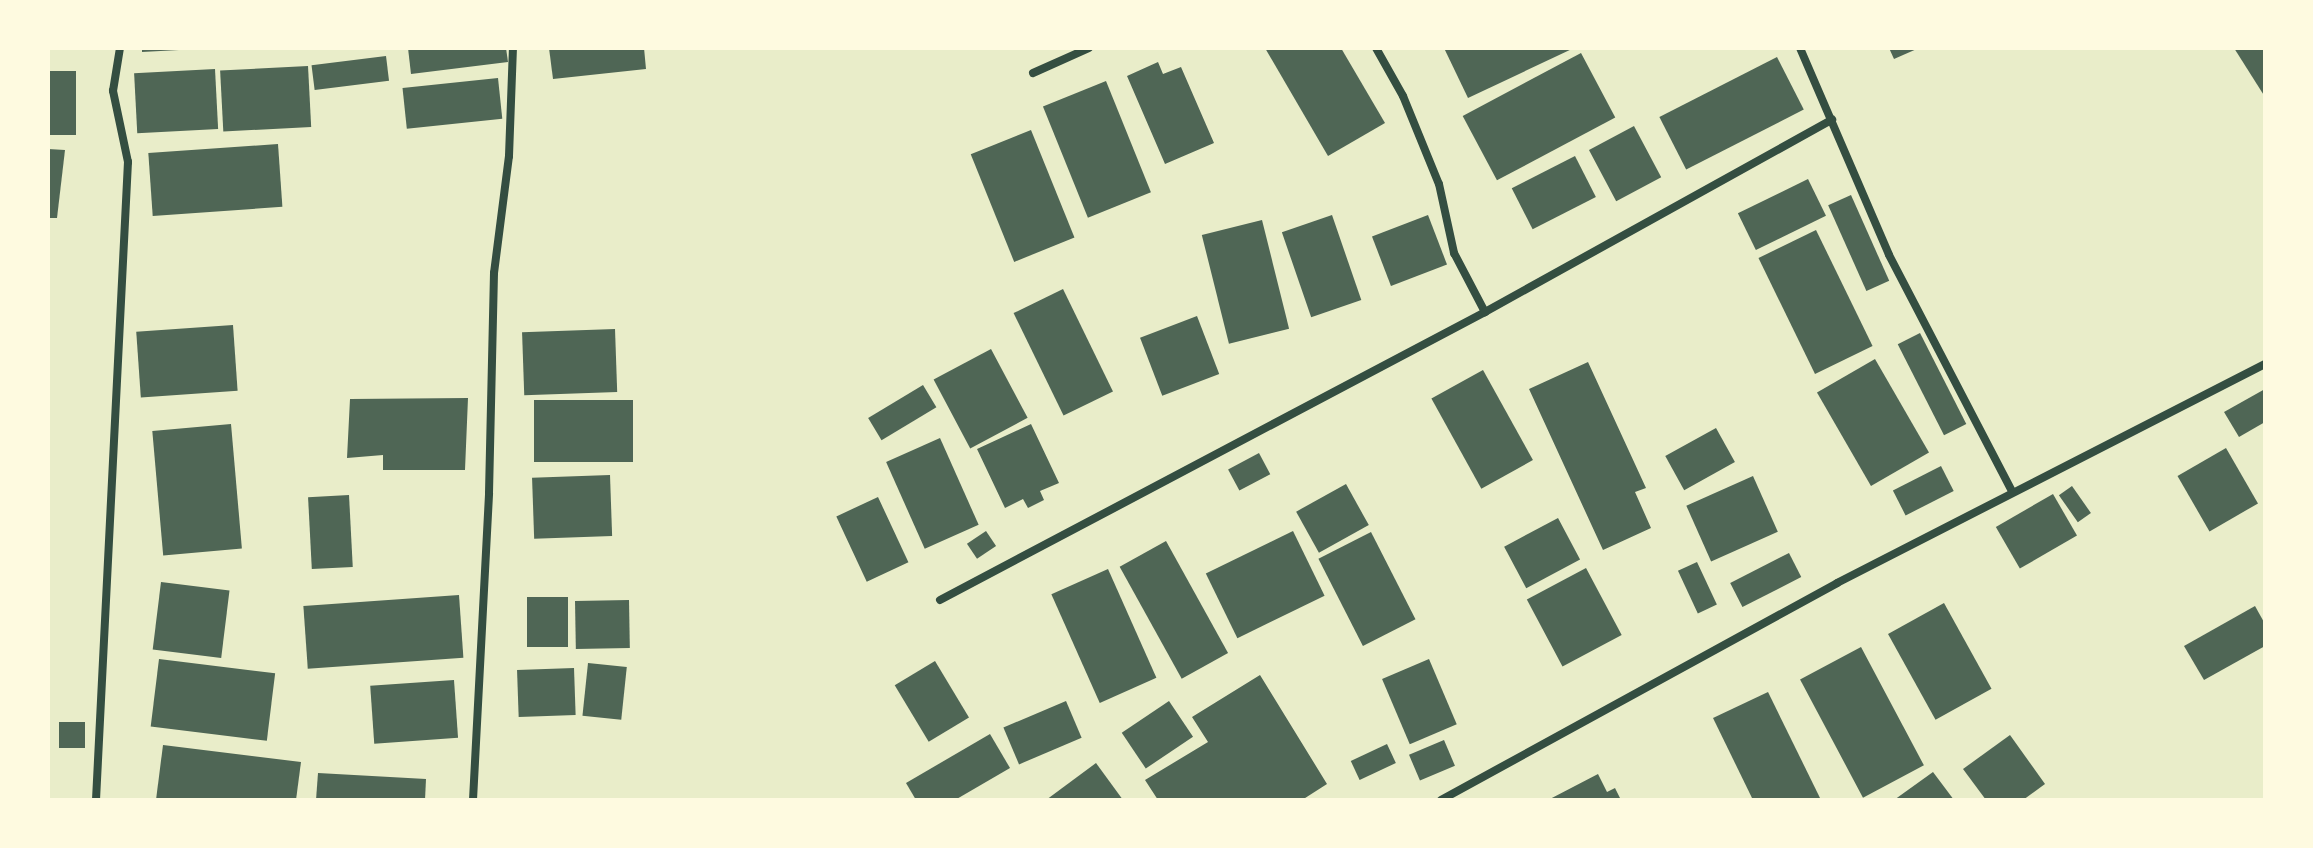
<!DOCTYPE html>
<style>
body{margin:0}
#map{position:relative;width:2313px;height:848px;overflow:hidden;background:#e9edc9;font-family:"Titillium Web",sans-serif}
div>[style]{position:absolute}
.building>*{inset:0;background:#4f6655;transform-origin:0 0}
.minor>*{height:8px;margin:-4px;padding:0 4px;transform-origin:4px;border-radius:4px;background:#344e41}
span{translate:-50% -50%;white-space:nowrap;text-align:center;line-height:1.15;-webkit-text-stroke:6px #fefae0;paint-order:stroke}
.frame{position:absolute;inset:0;border:50px solid #fefae0;pointer-events:none}
</style>
<div id="map">
<div class="building">
<i style="clip-path:polygon(142px 48px,179px 48px,179px 50px,142px 52px)"></i>
<i style="clip-path:polygon(408px 48px,506px 48px,508px 62px,411px 74px)"></i>
<i style="clip-path:polygon(549px 48px,644px 48px,646px 69px,553px 79px)"></i>
<i style="clip-path:polygon(1265px 48px,1341px 48px,1385px 123px,1328px 156px)"></i>
<i style="clip-path:polygon(1444px 48px,1574px 48px,1468px 98px)"></i>
<i style="clip-path:polygon(1889px 48px,1919px 48px,1894px 59px)"></i>
<i style="clip-path:polygon(2234px 48px,2265px 48px,2265px 97px)"></i>
<i style="left:1581px;top:53px;width:73px;height:134px;rotate:62deg"></i>
<i style="left:386px;top:56px;width:25px;height:75px;rotate:83deg"></i>
<i style="left:1777px;top:57px;width:59px;height:132px;rotate:63deg"></i>
<i style="clip-path:polygon(1158px 62px,1163px 74px,1181px 67px,1214px 143px,1165px 164px,1127px 76px)"></i>
<i style="left:308px;top:66px;width:61px;height:88px;rotate:87deg"></i>
<i style="left:215px;top:69px;width:60px;height:81px;rotate:87deg"></i>
<i style="left:48px;top:71px;width:28px;height:64px"></i>
<i style="left:498px;top:78px;width:41px;height:96px;rotate:84deg"></i>
<i style="left:1106px;top:81px;width:120px;height:68px;rotate:68deg"></i>
<i style="left:1634px;top:126px;width:58px;height:51px;rotate:62deg"></i>
<i style="left:1031px;top:130px;width:116px;height:65px;rotate:68deg"></i>
<i style="left:278px;top:144px;width:63px;height:130px;rotate:86deg"></i>
<i style="clip-path:polygon(48px 149px,65px 150px,57px 218px,48px 218px)"></i>
<i style="left:1575px;top:156px;width:46px;height:71px;rotate:63deg"></i>
<i style="left:1808px;top:179px;width:41px;height:78px;rotate:64deg"></i>
<i style="left:1851px;top:195px;width:94px;height:25px;rotate:66deg"></i>
<i style="left:1332px;top:215px;width:90px;height:53px;rotate:71deg"></i>
<i style="left:1428px;top:215px;width:53px;height:60px;rotate:69deg"></i>
<i style="left:1262px;top:220px;width:112px;height:62px;rotate:76deg"></i>
<i style="left:1816px;top:230px;width:129px;height:64px;rotate:64deg"></i>
<i style="left:1063px;top:289px;width:114px;height:55px;rotate:64deg"></i>
<i style="left:1197px;top:316px;width:62px;height:61px;rotate:69deg"></i>
<i style="left:233px;top:325px;width:66px;height:97px;rotate:86deg"></i>
<i style="left:615px;top:329px;width:63px;height:93px;rotate:88deg"></i>
<i style="left:1920px;top:333px;width:102px;height:25px;rotate:63deg"></i>
<i style="left:991px;top:349px;width:78px;height:65px;rotate:62deg"></i>
<i style="left:1875px;top:359px;width:108px;height:67px;rotate:60deg"></i>
<i style="clip-path:polygon(1588px 362px,1646px 488px,1635px 492px,1651px 528px,1603px 550px,1529px 389px)"></i>
<i style="left:1483px;top:370px;width:103px;height:59px;rotate:61deg"></i>
<i style="left:923px;top:385px;width:26px;height:64px;rotate:59deg"></i>
<i style="clip-path:polygon(2265px 389px,2265px 422px,2239px 437px,2224px 412px)"></i>
<i style="clip-path:polygon(468px 398px,465px 470px,383px 470px,383px 455px,347px 458px,350px 399px)"></i>
<i style="left:633px;top:400px;width:62px;height:99px;rotate:90deg"></i>
<i style="left:231px;top:424px;width:125px;height:79px;rotate:85deg"></i>
<i style="clip-path:polygon(1031px 424px,1059px 483px,1040px 491px,1044px 500px,1028px 508px,1023px 499px,1005px 508px,977px 449px)"></i>
<i style="left:1716px;top:428px;width:39px;height:58px;rotate:61deg"></i>
<i style="left:940px;top:438px;width:95px;height:59px;rotate:66deg"></i>
<i style="left:2226px;top:448px;width:64px;height:56px;rotate:60deg"></i>
<i style="left:1259px;top:453px;width:24px;height:35px;rotate:62deg"></i>
<i style="left:1941px;top:466px;width:28px;height:54px;rotate:63deg"></i>
<i style="left:610px;top:475px;width:61px;height:78px;rotate:88deg"></i>
<i style="left:1753px;top:476px;width:61px;height:73px;rotate:66deg"></i>
<i style="left:1346px;top:484px;width:47px;height:57px;rotate:61deg"></i>
<i style="left:2072px;top:486px;width:33px;height:16px;rotate:55deg"></i>
<i style="left:2053px;top:494px;width:48px;height:66px;rotate:60deg"></i>
<i style="left:349px;top:495px;width:72px;height:41px;rotate:87deg"></i>
<i style="left:878px;top:497px;width:72px;height:46px;rotate:65deg"></i>
<i style="left:1558px;top:518px;width:47px;height:61px;rotate:62deg"></i>
<i style="left:986px;top:531px;width:18px;height:23px;rotate:56deg"></i>
<i style="left:1293px;top:531px;width:72px;height:97px;rotate:64deg"></i>
<i style="left:1371px;top:532px;width:98px;height:59px;rotate:63deg"></i>
<i style="left:1166px;top:541px;width:128px;height:53px;rotate:61deg"></i>
<i style="left:1789px;top:553px;width:27px;height:66px;rotate:63deg"></i>
<i style="left:1697px;top:562px;width:47px;height:21px;rotate:65deg"></i>
<i style="left:1586px;top:568px;width:76px;height:67px;rotate:62deg"></i>
<i style="left:1108px;top:569px;width:119px;height:62px;rotate:66deg"></i>
<i style="left:161px;top:582px;width:69px;height:68px;rotate:7deg"></i>
<i style="left:459px;top:595px;width:63px;height:156px;rotate:86deg"></i>
<i style="left:568px;top:597px;width:50px;height:41px;rotate:90deg"></i>
<i style="left:629px;top:600px;width:48px;height:54px;rotate:89deg"></i>
<i style="left:1944px;top:603px;width:98px;height:64px;rotate:61deg"></i>
<i style="clip-path:polygon(2255px 606px,2265px 624px,2265px 646px,2204px 680px,2184px 646px)"></i>
<i style="left:1861px;top:647px;width:134px;height:69px;rotate:62deg"></i>
<i style="left:159px;top:659px;width:117px;height:68px;rotate:7deg"></i>
<i style="left:1429px;top:659px;width:71px;height:51px;rotate:67deg"></i>
<i style="left:935px;top:661px;width:66px;height:47px;rotate:59deg"></i>
<i style="left:588px;top:663px;width:39px;height:53px;rotate:6deg"></i>
<i style="left:574px;top:668px;width:47px;height:57px;rotate:88deg"></i>
<i style="clip-path:polygon(1260px 675px,1327px 784px,1302px 800px,1158px 800px,1145px 780px,1208px 742px,1192px 717px)"></i>
<i style="left:454px;top:680px;width:58px;height:84px;rotate:86deg"></i>
<i style="clip-path:polygon(1768px 692px,1821px 800px,1753px 800px,1713px 718px)"></i>
<i style="left:1066px;top:701px;width:40px;height:68px;rotate:67deg"></i>
<i style="left:1169px;top:701px;width:43px;height:57px;rotate:56deg"></i>
<i style="left:59px;top:722px;width:26px;height:26px"></i>
<i style="clip-path:polygon(990px 734px,1010px 768px,955px 800px,916px 800px,906px 783px)"></i>
<i style="clip-path:polygon(2010px 735px,2045px 784px,2023px 800px,1986px 800px,1963px 769px)"></i>
<i style="left:1444px;top:740px;width:28px;height:38px;rotate:67deg"></i>
<i style="left:1387px;top:744px;width:21px;height:40px;rotate:65deg"></i>
<i style="clip-path:polygon(163px 745px,301px 762px,296px 800px,156px 800px)"></i>
<i style="clip-path:polygon(1096px 763px,1123px 800px,1046px 800px)"></i>
<i style="clip-path:polygon(1933px 772px,1954px 800px,1894px 800px)"></i>
<i style="clip-path:polygon(318px 773px,426px 779px,425px 800px,316px 800px)"></i>
<i style="clip-path:polygon(1598px 774px,1607px 792px,1615px 788px,1621px 800px,1548px 800px)"></i>
</div>
<div class="minor">
<i style="left:1376px;top:48px;width:55px;rotate:60.6deg"></i>
<i style="left:1403px;top:96px;width:95px;rotate:67.8deg"></i>
<i style="left:1439px;top:184px;width:71px;rotate:77.7deg"></i>
<i style="left:1454px;top:253px;width:67px;rotate:62.3deg"></i>
<i style="left:1800px;top:48px;width:225px;rotate:66.7deg"></i>
<i style="left:1889px;top:255px;width:266px;rotate:62.5deg"></i>
<i style="left:1033px;top:73px;width:61px;rotate:-24.1deg"></i>
<i style="left:940px;top:600px;width:616px;rotate:-27.85deg"></i>
<i style="left:1485px;top:312px;width:397px;rotate:-29deg"></i>
<i style="left:96px;top:800px;width:639px;rotate:-87.13deg"></i>
<i style="left:128px;top:162px;width:73px;rotate:-101.9deg"></i>
<i style="left:113px;top:91px;width:44px;rotate:-80.8deg"></i>
<i style="left:473px;top:800px;width:307px;rotate:-87deg"></i>
<i style="left:489px;top:493px;width:220px;rotate:-88.7deg"></i>
<i style="left:494px;top:273px;width:118px;rotate:-82.7deg"></i>
<i style="left:509px;top:156px;width:108px;rotate:-87.9deg"></i>
<i style="left:1441px;top:800px;width:452px;rotate:-28.7deg"></i>
<i style="left:1837px;top:583px;width:481px;rotate:-27.1deg"></i>
</div>
<div class="frame"></div>
</div>
